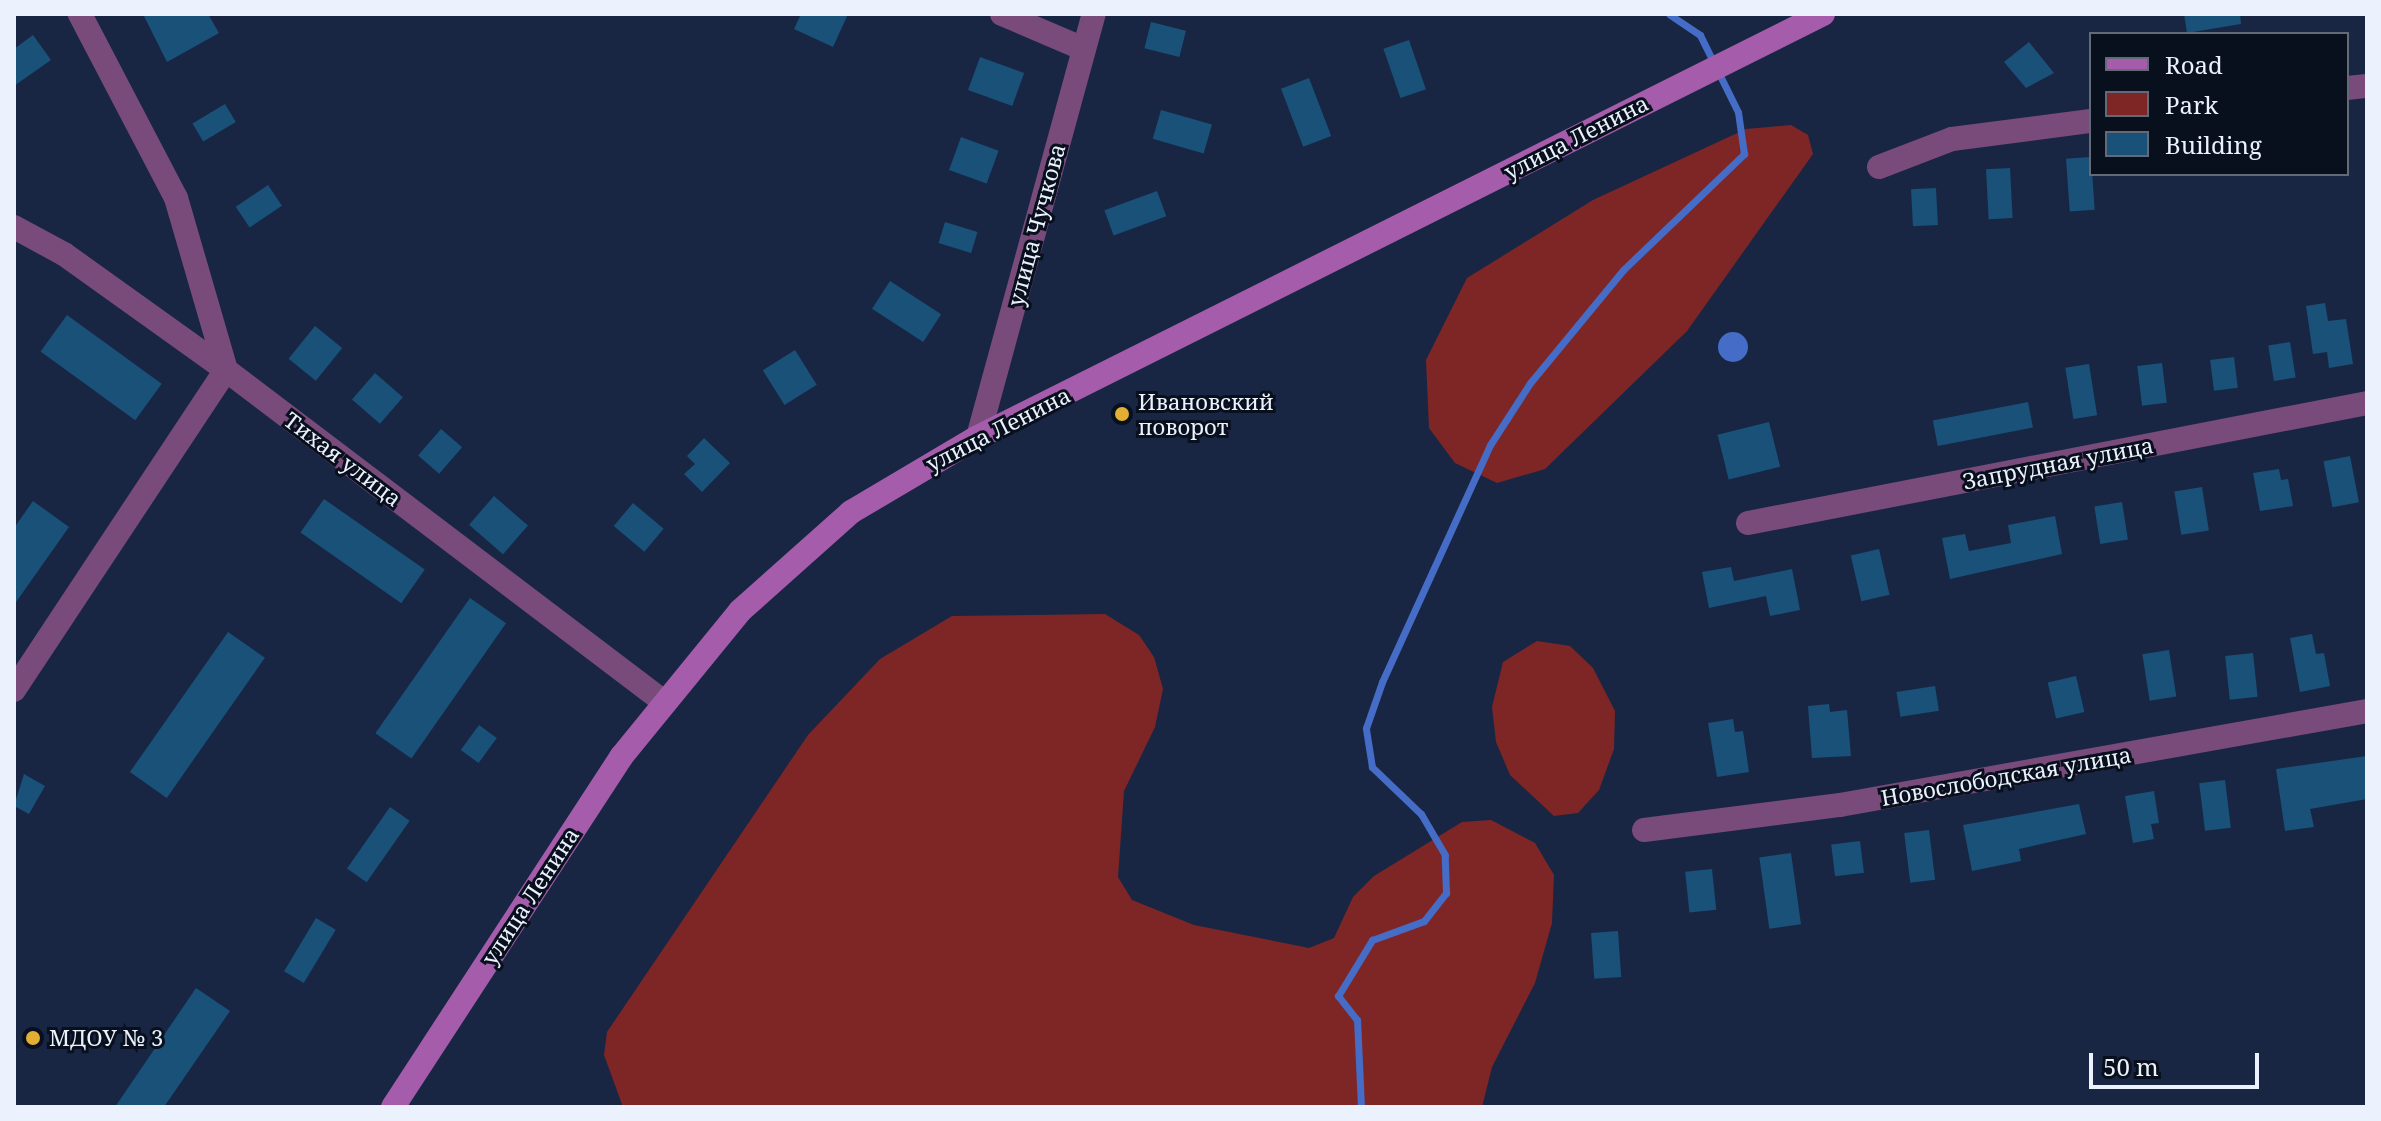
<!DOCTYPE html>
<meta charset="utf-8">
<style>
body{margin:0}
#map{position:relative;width:2381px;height:1121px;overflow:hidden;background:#182644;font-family:"Noto Serif",serif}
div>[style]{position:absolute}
.green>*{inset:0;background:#7e2626}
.water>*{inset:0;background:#456cc6}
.round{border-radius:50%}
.stream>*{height:7px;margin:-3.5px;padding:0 3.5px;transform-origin:3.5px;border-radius:3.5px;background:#456cc6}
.building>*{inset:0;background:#195179;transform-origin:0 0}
.minor>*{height:24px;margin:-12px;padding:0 12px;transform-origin:12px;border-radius:12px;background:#784b7b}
.tertiary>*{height:24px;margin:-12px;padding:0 12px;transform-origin:12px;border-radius:12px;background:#784b7b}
.secondary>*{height:24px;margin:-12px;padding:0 12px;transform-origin:12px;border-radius:12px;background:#a55dab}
.dots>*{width:22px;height:22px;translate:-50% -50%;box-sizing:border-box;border:4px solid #09101d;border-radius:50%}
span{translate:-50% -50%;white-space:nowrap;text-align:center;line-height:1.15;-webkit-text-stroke:6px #09101d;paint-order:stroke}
.street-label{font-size:22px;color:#ebf1fd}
.poi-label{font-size:22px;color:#ebf1fd}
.left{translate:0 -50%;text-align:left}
.frame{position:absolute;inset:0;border:16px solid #ebf1fd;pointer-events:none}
.legend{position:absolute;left:2089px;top:32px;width:260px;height:144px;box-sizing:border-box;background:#09101d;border:2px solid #636a77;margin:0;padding:10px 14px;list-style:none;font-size:24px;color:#ebf1fd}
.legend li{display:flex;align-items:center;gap:16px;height:40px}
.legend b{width:40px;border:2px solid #636a77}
.scale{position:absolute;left:2089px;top:1053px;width:170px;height:36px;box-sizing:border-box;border:4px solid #ebf1fd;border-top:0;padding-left:10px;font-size:24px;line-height:28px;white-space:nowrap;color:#ebf1fd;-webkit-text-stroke:6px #09101d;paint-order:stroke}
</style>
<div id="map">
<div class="green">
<i style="clip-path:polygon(1791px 125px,1808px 135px,1813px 154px,1687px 331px,1545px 469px,1497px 483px,1455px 463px,1429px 428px,1426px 360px,1467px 278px,1593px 200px,1746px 129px)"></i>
<i style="clip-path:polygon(1105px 614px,1139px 635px,1154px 657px,1163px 689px,1155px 727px,1124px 791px,1118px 877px,1132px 900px,1194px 925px,1309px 948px,1334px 938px,1353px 897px,1374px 876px,1462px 822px,1491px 820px,1535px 843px,1554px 875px,1552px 923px,1535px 983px,1492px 1067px,1482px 1107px,623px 1107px,604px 1055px,607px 1032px,808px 735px,880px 659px,952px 616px)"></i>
<i style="clip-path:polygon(1537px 641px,1570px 646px,1593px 668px,1615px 711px,1614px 749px,1599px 790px,1578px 813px,1554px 816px,1510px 775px,1496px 742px,1492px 707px,1503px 662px)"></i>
</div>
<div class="water">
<i class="round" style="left:1718px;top:332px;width:30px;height:30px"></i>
</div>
<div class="stream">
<i style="left:1361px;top:1107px;width:87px;rotate:-92.6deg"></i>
<i style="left:1357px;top:1020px;width:31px;rotate:-128deg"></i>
<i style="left:1338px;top:996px;width:66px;rotate:-58.7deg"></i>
<i style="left:1372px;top:940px;width:55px;rotate:-20.1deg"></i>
<i style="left:1424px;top:921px;width:36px;rotate:-52deg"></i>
<i style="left:1446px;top:893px;width:38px;rotate:-92deg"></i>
<i style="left:1445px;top:855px;width:48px;rotate:-120.3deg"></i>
<i style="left:1421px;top:814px;width:68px;rotate:-136.2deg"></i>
<i style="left:1372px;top:767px;width:39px;rotate:-99deg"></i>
<i style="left:1366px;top:728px;width:49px;rotate:-70.8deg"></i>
<i style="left:1382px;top:682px;width:260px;rotate:-65.5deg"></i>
<i style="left:1490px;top:445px;width:74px;rotate:-57.2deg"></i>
<i style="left:1530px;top:383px;width:146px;rotate:-50.5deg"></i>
<i style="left:1623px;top:270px;width:168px;rotate:-43.8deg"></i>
<i style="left:1744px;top:154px;width:42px;rotate:-98.1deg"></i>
<i style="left:1738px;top:112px;width:86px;rotate:-116.3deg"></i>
<i style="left:1700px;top:35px;width:37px;rotate:-146deg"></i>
</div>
<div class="building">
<i style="clip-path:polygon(143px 14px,208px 14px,219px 33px,167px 62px)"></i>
<i style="clip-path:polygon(801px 14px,848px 14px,833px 47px,794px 29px)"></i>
<i style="clip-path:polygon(2184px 14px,2240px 14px,2241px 24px,2187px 33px)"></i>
<i style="left:1151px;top:22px;width:36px;height:27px;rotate:14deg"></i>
<i style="clip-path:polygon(33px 35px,51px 60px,14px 86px,14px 49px)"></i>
<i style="left:1409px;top:40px;width:52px;height:27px;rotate:71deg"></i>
<i style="clip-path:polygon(2029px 42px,2054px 73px,2026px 88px,2004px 62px)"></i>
<i style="left:980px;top:57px;width:47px;height:35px;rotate:20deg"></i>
<i style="left:1309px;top:78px;width:62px;height:30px;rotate:69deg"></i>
<i style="left:225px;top:104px;width:21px;height:38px;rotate:59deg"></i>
<i style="left:1161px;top:110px;width:53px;height:30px;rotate:16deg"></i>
<i style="left:961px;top:137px;width:40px;height:35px;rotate:20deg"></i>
<i style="left:2091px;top:157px;width:53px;height:25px;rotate:86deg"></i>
<i style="left:2010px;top:168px;width:50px;height:24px;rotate:87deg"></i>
<i style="left:268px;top:185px;width:25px;height:39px;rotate:56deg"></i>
<i style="left:1936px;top:188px;width:37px;height:25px;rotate:87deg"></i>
<i style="left:1157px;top:191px;width:27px;height:56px;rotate:70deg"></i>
<i style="left:945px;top:222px;width:34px;height:22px;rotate:17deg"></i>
<i style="left:890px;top:281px;width:61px;height:33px;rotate:33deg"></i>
<i style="clip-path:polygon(2325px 303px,2328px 321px,2346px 319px,2353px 364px,2329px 368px,2327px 352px,2313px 354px,2306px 306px)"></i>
<i style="left:67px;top:315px;width:117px;height:45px;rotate:36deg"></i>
<i style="left:315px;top:326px;width:35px;height:42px;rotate:39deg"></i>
<i style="left:2290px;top:342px;width:36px;height:22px;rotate:81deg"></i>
<i style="left:795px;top:350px;width:41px;height:38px;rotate:58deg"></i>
<i style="left:2234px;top:357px;width:31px;height:24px;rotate:83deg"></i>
<i style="left:2162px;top:363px;width:40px;height:25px;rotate:83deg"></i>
<i style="left:2089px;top:364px;width:52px;height:24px;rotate:81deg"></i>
<i style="left:375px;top:373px;width:37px;height:35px;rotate:41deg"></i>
<i style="left:2028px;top:402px;width:26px;height:97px;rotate:79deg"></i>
<i style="left:1769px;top:422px;width:46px;height:53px;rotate:76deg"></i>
<i style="left:441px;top:429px;width:28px;height:35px;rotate:41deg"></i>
<i style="clip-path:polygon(704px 438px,730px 463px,702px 492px,684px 474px,695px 464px,687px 456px)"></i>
<i style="left:2350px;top:456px;width:47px;height:27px;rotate:79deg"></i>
<i style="clip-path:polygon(2279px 469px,2281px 480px,2288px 479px,2293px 506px,2260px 511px,2253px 473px)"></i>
<i style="left:2202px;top:487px;width:44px;height:28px;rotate:81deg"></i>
<i style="left:494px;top:496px;width:45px;height:38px;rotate:41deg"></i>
<i style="left:324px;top:499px;width:123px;height:41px;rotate:35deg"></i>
<i style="clip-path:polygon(33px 501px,69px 527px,14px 605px,14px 528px)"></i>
<i style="left:2122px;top:502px;width:38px;height:28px;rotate:81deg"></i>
<i style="left:633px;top:503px;width:40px;height:30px;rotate:40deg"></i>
<i style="clip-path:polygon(2055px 516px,2062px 554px,1950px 579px,1942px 538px,1965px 534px,1969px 551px,2011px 543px,2008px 525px)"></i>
<i style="left:1879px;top:549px;width:47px;height:29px;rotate:77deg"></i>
<i style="clip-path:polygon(1731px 567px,1734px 581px,1792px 569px,1800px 610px,1770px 616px,1766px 596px,1709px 608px,1702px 572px)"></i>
<i style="left:470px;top:598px;width:44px;height:165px;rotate:35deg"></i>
<i style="left:228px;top:632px;width:45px;height:171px;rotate:35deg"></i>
<i style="clip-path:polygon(2312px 634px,2316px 654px,2324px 653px,2330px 686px,2300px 692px,2290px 638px)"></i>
<i style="left:2169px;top:650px;width:47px;height:27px;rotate:81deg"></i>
<i style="left:2253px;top:653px;width:44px;height:28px;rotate:84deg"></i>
<i style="left:2076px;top:676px;width:37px;height:29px;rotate:77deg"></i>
<i style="left:1935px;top:686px;width:25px;height:39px;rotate:81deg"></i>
<i style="clip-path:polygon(1829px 704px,1830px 712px,1847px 710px,1851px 756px,1812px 758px,1808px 706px)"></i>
<i style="clip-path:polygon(1733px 719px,1735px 732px,1743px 731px,1749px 772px,1717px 777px,1708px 723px)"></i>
<i style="left:479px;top:725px;width:22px;height:31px;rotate:36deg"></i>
<i style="clip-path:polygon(2367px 756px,2367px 799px,2310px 809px,2314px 827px,2285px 831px,2276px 769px)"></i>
<i style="clip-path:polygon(24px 774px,45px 786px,29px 814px,14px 806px)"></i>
<i style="left:2225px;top:780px;width:48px;height:26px;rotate:83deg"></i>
<i style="clip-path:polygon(2154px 791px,2159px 823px,2151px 824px,2154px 839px,2133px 843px,2125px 796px)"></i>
<i style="clip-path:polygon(2079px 804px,2086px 834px,2019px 849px,2021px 861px,1972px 871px,1963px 825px)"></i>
<i style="left:390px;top:807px;width:24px;height:75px;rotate:35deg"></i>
<i style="left:1929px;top:830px;width:50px;height:25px;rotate:83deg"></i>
<i style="left:1860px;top:841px;width:32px;height:29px;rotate:83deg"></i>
<i style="left:1791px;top:853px;width:72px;height:32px;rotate:82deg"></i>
<i style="left:1712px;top:869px;width:41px;height:27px;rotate:84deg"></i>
<i style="left:316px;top:918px;width:23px;height:62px;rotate:31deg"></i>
<i style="left:1618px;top:931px;width:46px;height:27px;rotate:86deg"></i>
<i style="clip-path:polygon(196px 988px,230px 1011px,164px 1107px,115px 1107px)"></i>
</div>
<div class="minor">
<i style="left:1002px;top:14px;width:89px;rotate:23.1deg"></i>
<i style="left:2347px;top:88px;width:20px;rotate:-6deg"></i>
<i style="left:1879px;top:167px;width:78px;rotate:-21deg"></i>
<i style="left:1952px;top:139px;width:140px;rotate:-7.4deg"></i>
<i style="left:14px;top:227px;width:57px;rotate:28.4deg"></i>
<i style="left:64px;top:254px;width:199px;rotate:35.6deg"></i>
<i style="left:226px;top:370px;width:550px;rotate:37.16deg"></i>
<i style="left:1748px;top:523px;width:631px;rotate:-10.97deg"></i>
<i style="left:14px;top:690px;width:384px;rotate:-56.5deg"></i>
<i style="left:226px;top:370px;width:179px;rotate:-106.2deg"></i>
<i style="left:176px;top:198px;width:208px;rotate:-117.6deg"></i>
<i style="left:1644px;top:830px;width:198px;rotate:-7.3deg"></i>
<i style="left:1840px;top:805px;width:535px;rotate:-10.11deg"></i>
</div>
<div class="tertiary">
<i style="left:978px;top:437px;width:439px;rotate:-74.7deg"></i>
</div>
<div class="secondary">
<i style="left:393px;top:1107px;width:418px;rotate:-56.9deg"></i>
<i style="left:621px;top:757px;width:188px;rotate:-50.8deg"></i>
<i style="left:740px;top:611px;width:149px;rotate:-41.7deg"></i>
<i style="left:851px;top:512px;width:147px;rotate:-30.6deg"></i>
<i style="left:978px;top:437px;width:945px;rotate:-26.59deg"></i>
</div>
<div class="dots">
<i style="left:1122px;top:414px;background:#e2af34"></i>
<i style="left:33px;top:1038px;background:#e2af34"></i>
</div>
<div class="street-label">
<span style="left:1576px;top:137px;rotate:-27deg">улица Ленина</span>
<span style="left:1036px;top:225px;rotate:-75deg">улица Чучкова</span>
<span style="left:998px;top:429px;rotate:-27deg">улица Ленина</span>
<span style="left:343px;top:459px;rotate:37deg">Тихая улица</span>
<span style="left:2058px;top:463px;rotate:-11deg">Запрудная улица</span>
<span style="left:2006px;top:776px;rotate:-10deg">Новослободская улица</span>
<span style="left:530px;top:896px;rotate:-57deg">улица Ленина</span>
</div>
<div class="poi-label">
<span class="left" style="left:1138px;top:414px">Ивановский<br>поворот</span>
<span class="left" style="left:49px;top:1038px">МДОУ № 3</span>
</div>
<div class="frame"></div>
<ul class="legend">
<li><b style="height:10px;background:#a55dab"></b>Road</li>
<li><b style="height:22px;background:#7e2626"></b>Park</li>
<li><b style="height:22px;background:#195179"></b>Building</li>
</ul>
<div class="scale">50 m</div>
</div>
